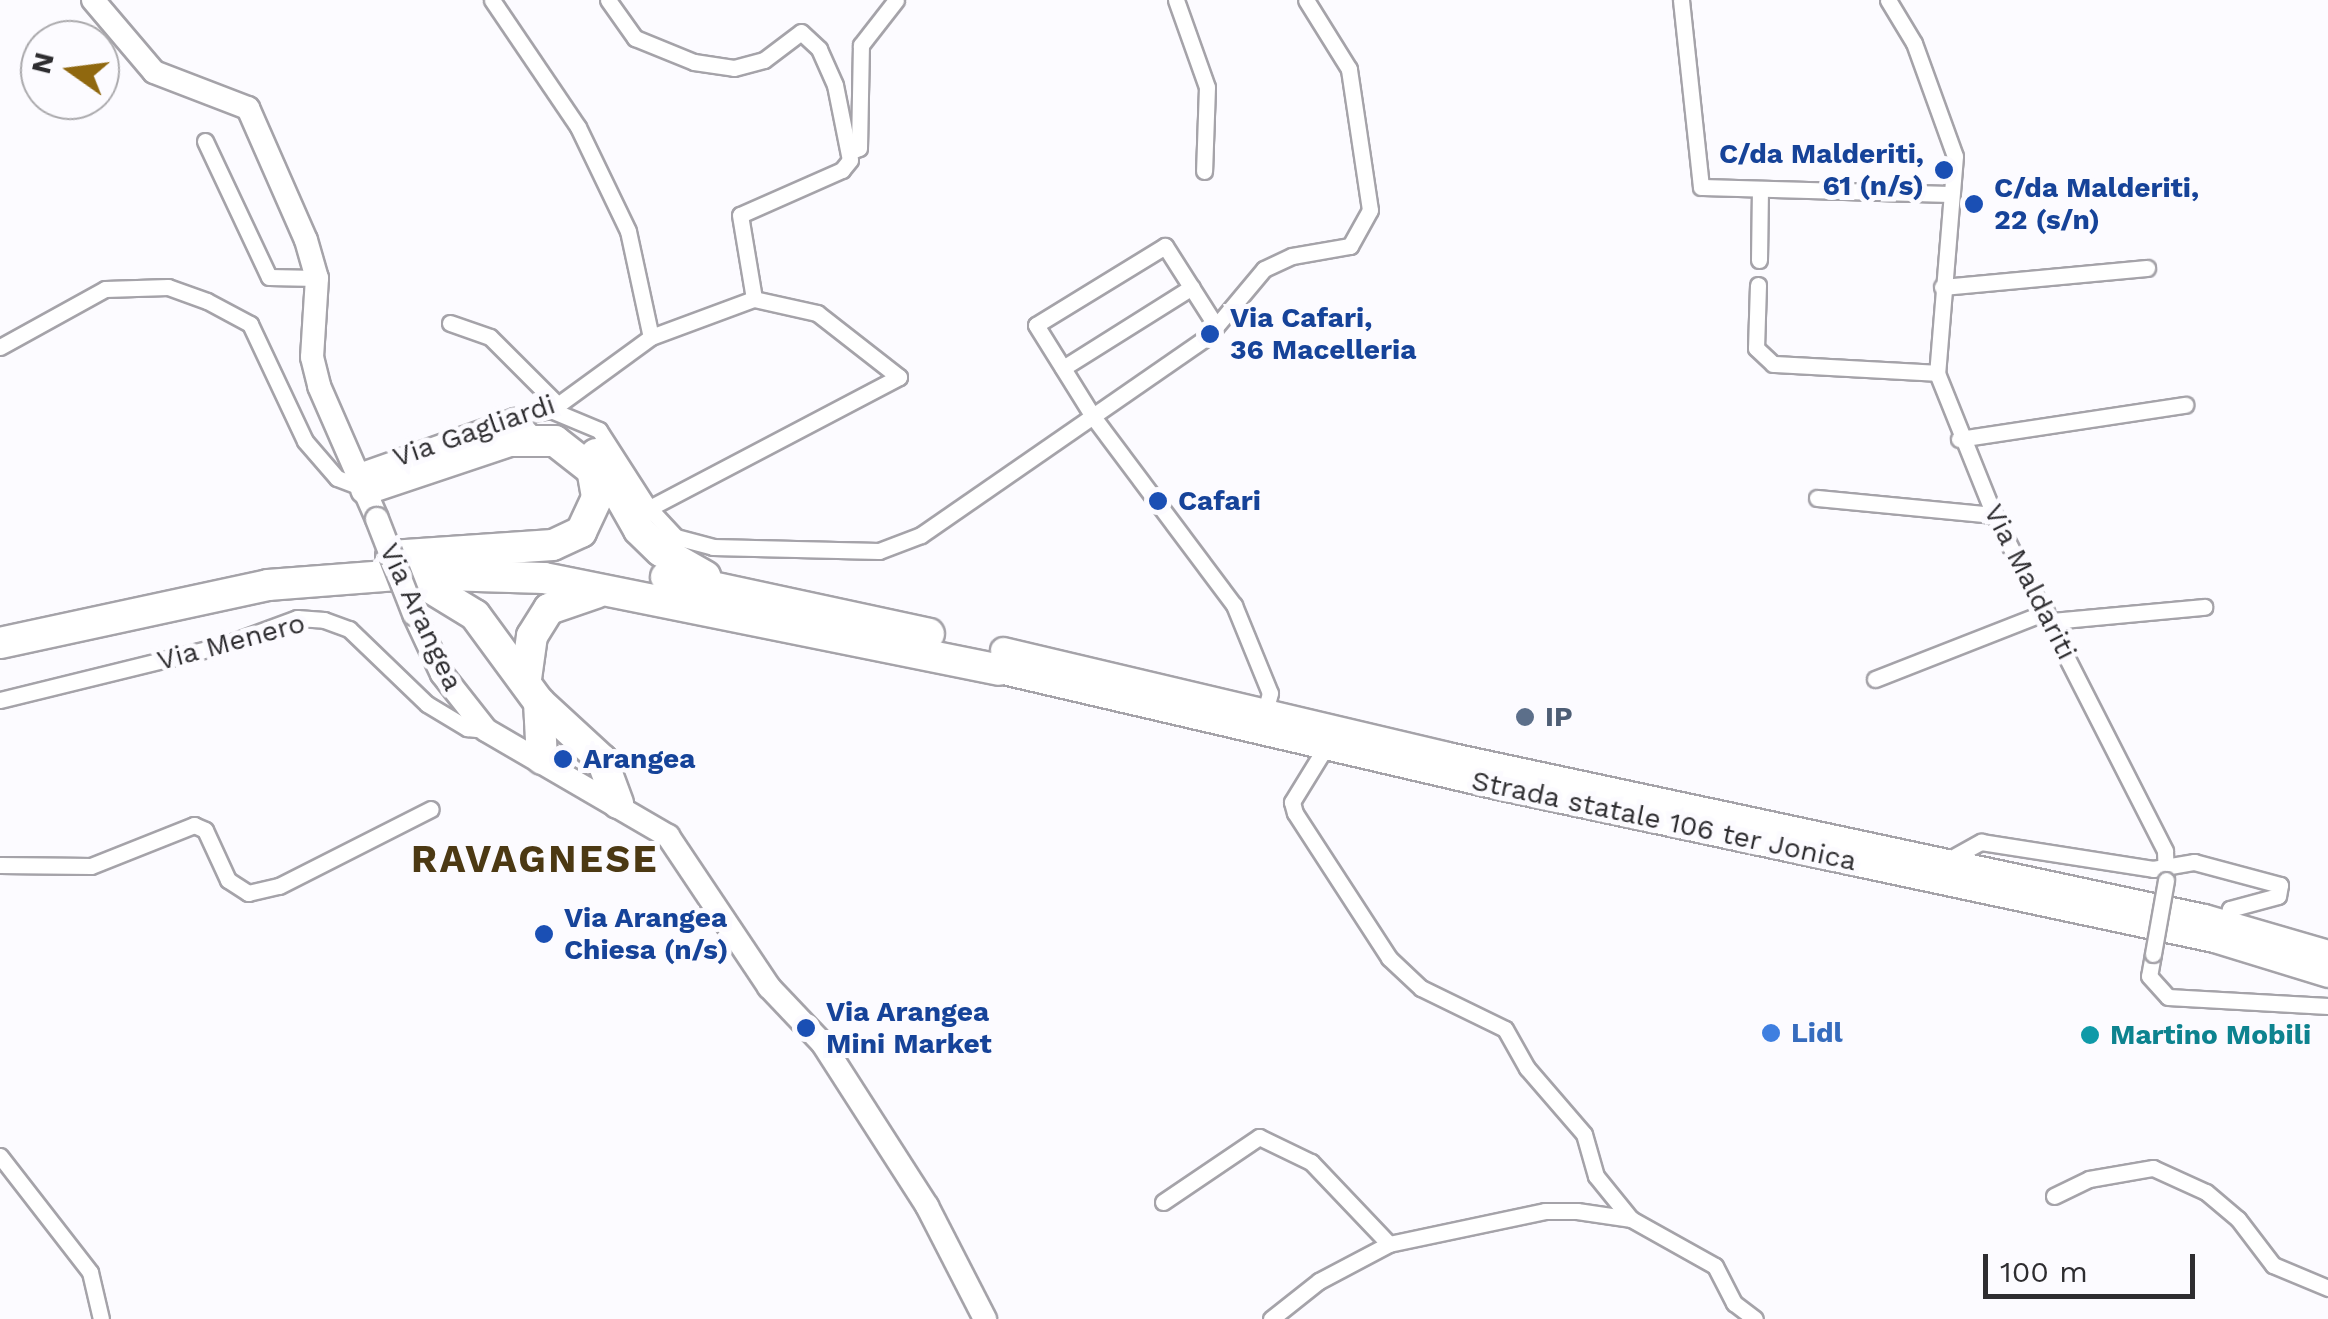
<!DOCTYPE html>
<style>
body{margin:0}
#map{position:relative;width:2328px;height:1319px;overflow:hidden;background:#fcfbff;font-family:"Work Sans",sans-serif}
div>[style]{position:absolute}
.roads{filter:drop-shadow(2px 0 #a5a3a9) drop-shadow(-2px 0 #a5a3a9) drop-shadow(0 2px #a5a3a9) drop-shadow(0 -2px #a5a3a9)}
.street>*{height:15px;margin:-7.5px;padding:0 7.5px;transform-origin:7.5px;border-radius:7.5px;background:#fff}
.secondary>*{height:22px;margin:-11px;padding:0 11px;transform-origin:11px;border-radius:11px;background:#fff}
.primary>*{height:25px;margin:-12.5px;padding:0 12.5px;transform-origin:12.5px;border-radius:12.5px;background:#fff}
.highway>*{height:30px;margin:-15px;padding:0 15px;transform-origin:15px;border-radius:15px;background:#fff}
.bridges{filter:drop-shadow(2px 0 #a5a3a9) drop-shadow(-2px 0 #a5a3a9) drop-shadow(0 2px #a5a3a9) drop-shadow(0 -2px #a5a3a9)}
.street-bridge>*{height:15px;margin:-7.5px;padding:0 7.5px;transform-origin:7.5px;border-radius:7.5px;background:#fff}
.secondary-bridge>*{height:22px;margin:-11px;padding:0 11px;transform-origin:11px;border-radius:11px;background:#fff}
.dots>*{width:28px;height:28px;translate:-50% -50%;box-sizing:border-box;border:5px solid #fcfbff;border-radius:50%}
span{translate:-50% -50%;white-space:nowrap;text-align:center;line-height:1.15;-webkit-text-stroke:10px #fcfbff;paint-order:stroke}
.transit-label{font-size:28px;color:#164399;font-weight:700}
.right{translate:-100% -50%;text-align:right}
.left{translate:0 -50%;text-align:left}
.street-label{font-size:28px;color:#2e2d30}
.service-label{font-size:28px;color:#4e5e75;font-weight:700}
.shop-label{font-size:28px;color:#366cbe;font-weight:700}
.culture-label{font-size:28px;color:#0d838f;font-weight:700}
.district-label{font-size:38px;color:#4c3913;font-weight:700;letter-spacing:2.5px}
.north{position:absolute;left:20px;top:20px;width:100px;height:100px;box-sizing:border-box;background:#fcfbff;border:2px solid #aaa9ac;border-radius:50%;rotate:284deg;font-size:28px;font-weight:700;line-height:40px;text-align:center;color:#2e2d30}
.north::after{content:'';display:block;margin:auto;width:35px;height:45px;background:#90680f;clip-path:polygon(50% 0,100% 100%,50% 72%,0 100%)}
.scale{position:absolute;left:1983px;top:1254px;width:212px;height:45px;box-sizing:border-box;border:5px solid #2e2d30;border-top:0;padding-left:12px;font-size:30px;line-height:35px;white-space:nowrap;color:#2e2d30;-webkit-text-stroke:8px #fcfbff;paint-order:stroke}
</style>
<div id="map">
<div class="roads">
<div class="street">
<i style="left:492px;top:0;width:153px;rotate:55.9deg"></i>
<i style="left:578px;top:127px;width:115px;rotate:64.3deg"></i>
<i style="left:628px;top:231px;width:108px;rotate:77.8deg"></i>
<i style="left:608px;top:0;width:47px;rotate:54.6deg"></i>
<i style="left:635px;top:38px;width:64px;rotate:22.1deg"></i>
<i style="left:694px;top:62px;width:40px;rotate:8.5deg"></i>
<i style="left:734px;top:68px;width:31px;rotate:-15deg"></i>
<i style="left:764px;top:60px;width:46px;rotate:-37.1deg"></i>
<i style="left:801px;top:32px;width:25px;rotate:43deg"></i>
<i style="left:819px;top:49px;width:39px;rotate:66deg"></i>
<i style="left:835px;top:85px;width:76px;rotate:78.7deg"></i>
<i style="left:850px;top:160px;width:13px;rotate:129deg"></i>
<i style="left:842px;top:170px;width:111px;rotate:156.2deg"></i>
<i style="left:740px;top:215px;width:85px;rotate:80.5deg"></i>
<i style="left:1176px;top:0;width:92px;rotate:70.4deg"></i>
<i style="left:1207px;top:87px;width:84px;rotate:92deg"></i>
<i style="left:1681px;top:0;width:188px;rotate:83.9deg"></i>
<i style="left:1701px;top:187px;width:250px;rotate:1.6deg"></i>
<i style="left:1888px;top:0;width:50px;rotate:58.8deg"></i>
<i style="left:1914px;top:43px;width:120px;rotate:70.1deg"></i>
<i style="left:1955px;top:156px;width:218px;rotate:94.7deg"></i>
<i style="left:1937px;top:373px;width:153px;rotate:68.1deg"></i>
<i style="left:1994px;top:515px;width:377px;rotate:63deg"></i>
<i style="left:2165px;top:851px;width:29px;rotate:88deg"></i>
<i style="left:205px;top:141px;width:150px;rotate:64.8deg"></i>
<i style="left:269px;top:277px;width:48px;rotate:1.2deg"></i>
<i style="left:854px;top:150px;width:5px;rotate:-22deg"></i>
<i style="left:859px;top:148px;width:103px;rotate:-88.9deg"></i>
<i style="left:861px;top:45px;width:57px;rotate:-52.1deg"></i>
<i style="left:1759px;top:260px;width:70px;rotate:-89.2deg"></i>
<i style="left:1758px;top:285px;width:63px;rotate:91.8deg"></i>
<i style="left:1756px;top:348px;width:23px;rotate:43deg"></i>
<i style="left:1773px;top:364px;width:164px;rotate:3.1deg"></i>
<i style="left:1942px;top:287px;width:206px;rotate:-5.3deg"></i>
<i style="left:450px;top:323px;width:42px;rotate:19.3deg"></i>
<i style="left:490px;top:337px;width:96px;rotate:45deg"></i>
<i style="left:1216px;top:326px;width:95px;rotate:-122.5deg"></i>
<i style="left:1165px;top:246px;width:151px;rotate:148.5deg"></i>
<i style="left:1036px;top:325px;width:110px;rotate:58.1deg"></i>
<i style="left:1094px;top:418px;width:234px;rotate:53.2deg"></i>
<i style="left:1234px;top:605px;width:95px;rotate:67.8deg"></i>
<i style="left:1270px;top:693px;width:16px;rotate:105deg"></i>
<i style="left:0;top:347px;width:120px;rotate:-28.9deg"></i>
<i style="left:105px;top:289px;width:63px;rotate:-1.8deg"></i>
<i style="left:168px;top:287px;width:41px;rotate:19.7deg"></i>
<i style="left:207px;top:301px;width:49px;rotate:28.1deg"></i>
<i style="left:250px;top:324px;width:129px;rotate:64.8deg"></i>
<i style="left:305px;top:441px;width:49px;rotate:49.1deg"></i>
<i style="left:337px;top:478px;width:31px;rotate:21deg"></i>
<i style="left:1063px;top:368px;width:152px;rotate:-32.1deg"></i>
<i style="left:551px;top:410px;width:52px;rotate:22.6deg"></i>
<i style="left:599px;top:430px;width:93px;rotate:57.3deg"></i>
<i style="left:649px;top:508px;width:40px;rotate:47deg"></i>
<i style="left:676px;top:537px;width:38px;rotate:15deg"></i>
<i style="left:713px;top:547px;width:166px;rotate:1.4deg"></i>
<i style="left:879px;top:551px;width:45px;rotate:-20.9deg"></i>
<i style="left:921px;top:535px;width:349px;rotate:-34.7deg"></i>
<i style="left:1208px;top:336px;width:87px;rotate:-50.1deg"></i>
<i style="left:1264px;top:269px;width:31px;rotate:-25deg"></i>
<i style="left:1292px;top:256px;width:59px;rotate:-9.8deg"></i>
<i style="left:1350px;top:246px;width:41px;rotate:-60.9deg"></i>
<i style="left:1370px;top:210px;width:143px;rotate:-98.5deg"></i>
<i style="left:1349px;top:69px;width:81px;rotate:-121.9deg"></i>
<i style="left:1959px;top:439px;width:229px;rotate:-8.6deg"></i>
<i style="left:361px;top:470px;width:162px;rotate:-19.4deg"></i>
<i style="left:514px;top:416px;width:37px;rotate:-9deg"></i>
<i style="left:551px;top:410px;width:124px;rotate:-36.1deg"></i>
<i style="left:651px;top:337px;width:110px;rotate:-20.3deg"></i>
<i style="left:754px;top:299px;width:65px;rotate:12.5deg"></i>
<i style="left:817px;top:313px;width:104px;rotate:38deg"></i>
<i style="left:899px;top:377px;width:282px;rotate:152.3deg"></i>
<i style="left:1817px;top:498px;width:178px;rotate:5.5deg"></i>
<i style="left:2052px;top:621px;width:153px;rotate:-5.3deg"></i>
<i style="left:1875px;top:679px;width:184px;rotate:-21.4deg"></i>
<i style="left:0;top:700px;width:231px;rotate:-13.8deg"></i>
<i style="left:224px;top:645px;width:78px;rotate:-20.3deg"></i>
<i style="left:297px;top:618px;width:27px;rotate:4deg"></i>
<i style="left:324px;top:620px;width:27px;rotate:20deg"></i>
<i style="left:349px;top:629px;width:108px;rotate:43.9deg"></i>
<i style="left:427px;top:704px;width:47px;rotate:31deg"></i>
<i style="left:467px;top:728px;width:19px;rotate:6deg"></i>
<i style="left:1327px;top:745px;width:67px;rotate:121.6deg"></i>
<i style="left:1292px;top:802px;width:11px;rotate:75deg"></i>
<i style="left:1295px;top:813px;width:173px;rotate:57deg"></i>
<i style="left:1389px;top:958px;width:44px;rotate:43.2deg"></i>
<i style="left:1421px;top:988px;width:93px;rotate:26deg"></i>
<i style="left:1505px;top:1029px;width:45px;rotate:60.6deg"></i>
<i style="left:1527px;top:1068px;width:87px;rotate:49.2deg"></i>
<i style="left:1584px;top:1134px;width:44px;rotate:74.1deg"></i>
<i style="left:1596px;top:1176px;width:55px;rotate:50.9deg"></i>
<i style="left:1948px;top:860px;width:38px;rotate:-29deg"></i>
<i style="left:1981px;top:842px;width:174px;rotate:8.9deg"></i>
<i style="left:2153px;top:869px;width:42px;rotate:-9.7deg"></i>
<i style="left:2194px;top:862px;width:89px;rotate:15deg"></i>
<i style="left:2280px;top:885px;width:11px;rotate:100deg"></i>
<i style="left:2278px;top:896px;width:50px;rotate:164.8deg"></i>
<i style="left:2230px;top:909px;width:14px;rotate:102deg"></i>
<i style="left:0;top:865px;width:91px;rotate:0.6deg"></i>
<i style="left:91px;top:866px;width:111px;rotate:-21.7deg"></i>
<i style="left:194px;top:825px;width:12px;rotate:24deg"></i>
<i style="left:205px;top:830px;width:55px;rotate:65.3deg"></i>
<i style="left:228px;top:880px;width:24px;rotate:33deg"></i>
<i style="left:248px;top:893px;width:32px;rotate:-13deg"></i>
<i style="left:279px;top:886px;width:170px;rotate:-26.9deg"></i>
<i style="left:2153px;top:954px;width:22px;rotate:100deg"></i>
<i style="left:2149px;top:976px;width:28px;rotate:48deg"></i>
<i style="left:2168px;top:997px;width:160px;rotate:3.2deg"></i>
<i style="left:0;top:1156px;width:147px;rotate:52.2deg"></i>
<i style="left:90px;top:1272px;width:48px;rotate:76.8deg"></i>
<i style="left:2054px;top:1196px;width:39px;rotate:-26deg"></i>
<i style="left:2089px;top:1179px;width:65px;rotate:-9.8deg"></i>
<i style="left:2153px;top:1168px;width:58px;rotate:24.4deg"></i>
<i style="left:2206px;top:1192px;width:42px;rotate:40.2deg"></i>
<i style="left:2238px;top:1219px;width:58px;rotate:52.7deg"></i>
<i style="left:2273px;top:1265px;width:60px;rotate:22.7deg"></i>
<i style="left:1163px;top:1202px;width:116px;rotate:-34.1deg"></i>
<i style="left:1259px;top:1137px;width:58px;rotate:25.7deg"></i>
<i style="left:1311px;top:1162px;width:113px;rotate:46.4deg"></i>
<i style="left:1271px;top:1319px;width:61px;rotate:-38.4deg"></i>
<i style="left:1319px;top:1281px;width:79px;rotate:-27.9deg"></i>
<i style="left:1389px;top:1244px;width:159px;rotate:-11.9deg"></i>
<i style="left:1545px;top:1211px;width:32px"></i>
<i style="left:1577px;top:1211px;width:55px;rotate:8.4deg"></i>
<i style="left:1631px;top:1219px;width:96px;rotate:29.2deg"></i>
<i style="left:1715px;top:1266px;width:42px;rotate:62.8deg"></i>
<i style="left:1734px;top:1303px;width:26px;rotate:37deg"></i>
</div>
<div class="secondary">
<i style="left:93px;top:0;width:94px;rotate:49.7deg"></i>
<i style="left:154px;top:72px;width:101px;rotate:21deg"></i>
<i style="left:248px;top:108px;width:144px;rotate:66.3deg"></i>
<i style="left:306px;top:240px;width:40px;rotate:74deg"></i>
<i style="left:317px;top:278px;width:79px;rotate:93.6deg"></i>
<i style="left:312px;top:357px;width:30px;rotate:76deg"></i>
<i style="left:319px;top:386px;width:145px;rotate:66.4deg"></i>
<i style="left:414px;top:614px;width:66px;rotate:65deg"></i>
<i style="left:442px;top:674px;width:71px;rotate:51.8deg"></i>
<i style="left:486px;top:730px;width:211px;rotate:30.2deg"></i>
<i style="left:668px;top:836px;width:182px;rotate:56.2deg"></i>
<i style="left:769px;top:987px;width:79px;rotate:46.5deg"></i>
<i style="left:823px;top:1044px;width:193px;rotate:57.3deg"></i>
<i style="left:927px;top:1206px;width:127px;rotate:62.8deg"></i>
</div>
<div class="primary">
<i style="left:1003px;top:650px;width:456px;rotate:13.3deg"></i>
<i style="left:1447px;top:755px;width:774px;rotate:12.08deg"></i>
<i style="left:2204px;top:917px;width:129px;rotate:16.2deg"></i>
<i style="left:999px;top:670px;width:511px;rotate:13.11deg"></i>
<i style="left:1497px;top:786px;width:733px;rotate:12.05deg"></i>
<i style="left:2214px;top:939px;width:119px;rotate:17.1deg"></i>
</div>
<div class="highway">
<i style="left:596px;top:454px;width:87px;rotate:60.5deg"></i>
<i style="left:639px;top:530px;width:30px;rotate:44deg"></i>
<i style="left:661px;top:551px;width:51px;rotate:29.6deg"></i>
<i style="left:366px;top:489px;width:167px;rotate:-18.5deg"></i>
<i style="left:391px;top:556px;width:162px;rotate:-3.9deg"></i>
<i style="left:553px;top:545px;width:31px;rotate:-25deg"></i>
<i style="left:581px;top:532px;width:38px;rotate:-65deg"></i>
<i style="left:597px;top:497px;width:27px;rotate:-100deg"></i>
<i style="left:592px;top:470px;width:47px;rotate:-141.9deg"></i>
<i style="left:555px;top:441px;width:49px;rotate:180deg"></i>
<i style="left:666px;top:577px;width:269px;rotate:12.2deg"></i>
<i style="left:416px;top:579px;width:69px;rotate:31.4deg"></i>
<i style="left:475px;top:615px;width:108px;rotate:53.7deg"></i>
<i style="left:539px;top:702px;width:86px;rotate:42.6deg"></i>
<i style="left:602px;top:760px;width:46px;rotate:69.6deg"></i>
<i style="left:0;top:643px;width:274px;rotate:-12.2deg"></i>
<i style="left:268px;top:585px;width:142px;rotate:-4.4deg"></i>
<i style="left:410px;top:574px;width:134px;rotate:1.7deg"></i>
<i style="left:544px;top:578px;width:464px;rotate:11.4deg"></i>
<i style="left:526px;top:679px;width:43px;rotate:-82.1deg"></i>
<i style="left:532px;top:636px;width:32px;rotate:-58deg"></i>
<i style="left:549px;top:609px;width:50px;rotate:-18.8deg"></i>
<i style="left:539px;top:702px;width:57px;rotate:87deg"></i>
</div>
</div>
<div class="bridges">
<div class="street-bridge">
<i style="left:2153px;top:954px;width:75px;rotate:-80deg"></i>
</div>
<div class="secondary-bridge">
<i style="left:377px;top:519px;width:102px;rotate:68.7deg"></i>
</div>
</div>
<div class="dots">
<i style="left:1944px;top:170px;background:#1a4fb4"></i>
<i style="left:1974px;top:204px;background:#1a4fb4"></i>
<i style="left:1210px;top:334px;background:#1a4fb4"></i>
<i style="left:1158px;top:501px;background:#1a4fb4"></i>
<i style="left:1525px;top:717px;background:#5c6f8a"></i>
<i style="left:563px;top:759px;background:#1a4fb4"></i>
<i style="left:544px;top:934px;background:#1a4fb4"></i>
<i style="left:806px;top:1028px;background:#1a4fb4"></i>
<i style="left:1771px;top:1033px;background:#3f7fe0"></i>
<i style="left:2090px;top:1035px;background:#0f9aa8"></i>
</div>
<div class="transit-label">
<span class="right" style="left:1924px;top:170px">C/da Malderiti,<br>61 (n/s)</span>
<span class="left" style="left:1994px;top:204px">C/da Malderiti,<br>22 (s/n)</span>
<span class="left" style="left:1230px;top:334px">Via Cafari,<br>36 Macelleria</span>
<span class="left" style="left:1178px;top:501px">Cafari</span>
<span class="left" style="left:583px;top:759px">Arangea</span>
<span class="left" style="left:564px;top:934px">Via Arangea<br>Chiesa (n/s)</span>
<span class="left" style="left:826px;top:1028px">Via Arangea<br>Mini Market</span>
</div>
<div class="street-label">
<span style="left:474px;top:431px;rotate:-19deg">Via Gagliardi</span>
<span style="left:2030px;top:582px;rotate:63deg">Via Maldariti</span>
<span style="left:421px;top:617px;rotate:65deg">Via Arangea</span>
<span style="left:231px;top:642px;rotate:-15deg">Via Menero</span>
<span style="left:1664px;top:821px;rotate:12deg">Strada statale 106 ter Jonica</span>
</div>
<div class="service-label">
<span class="left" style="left:1545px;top:717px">IP</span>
</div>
<div class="shop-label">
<span class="left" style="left:1791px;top:1033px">Lidl</span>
</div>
<div class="culture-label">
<span class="left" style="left:2110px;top:1035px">Martino Mobili</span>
</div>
<div class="district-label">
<span style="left:535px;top:860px">RAVAGNESE</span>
</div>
<div class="north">N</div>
<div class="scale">100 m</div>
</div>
